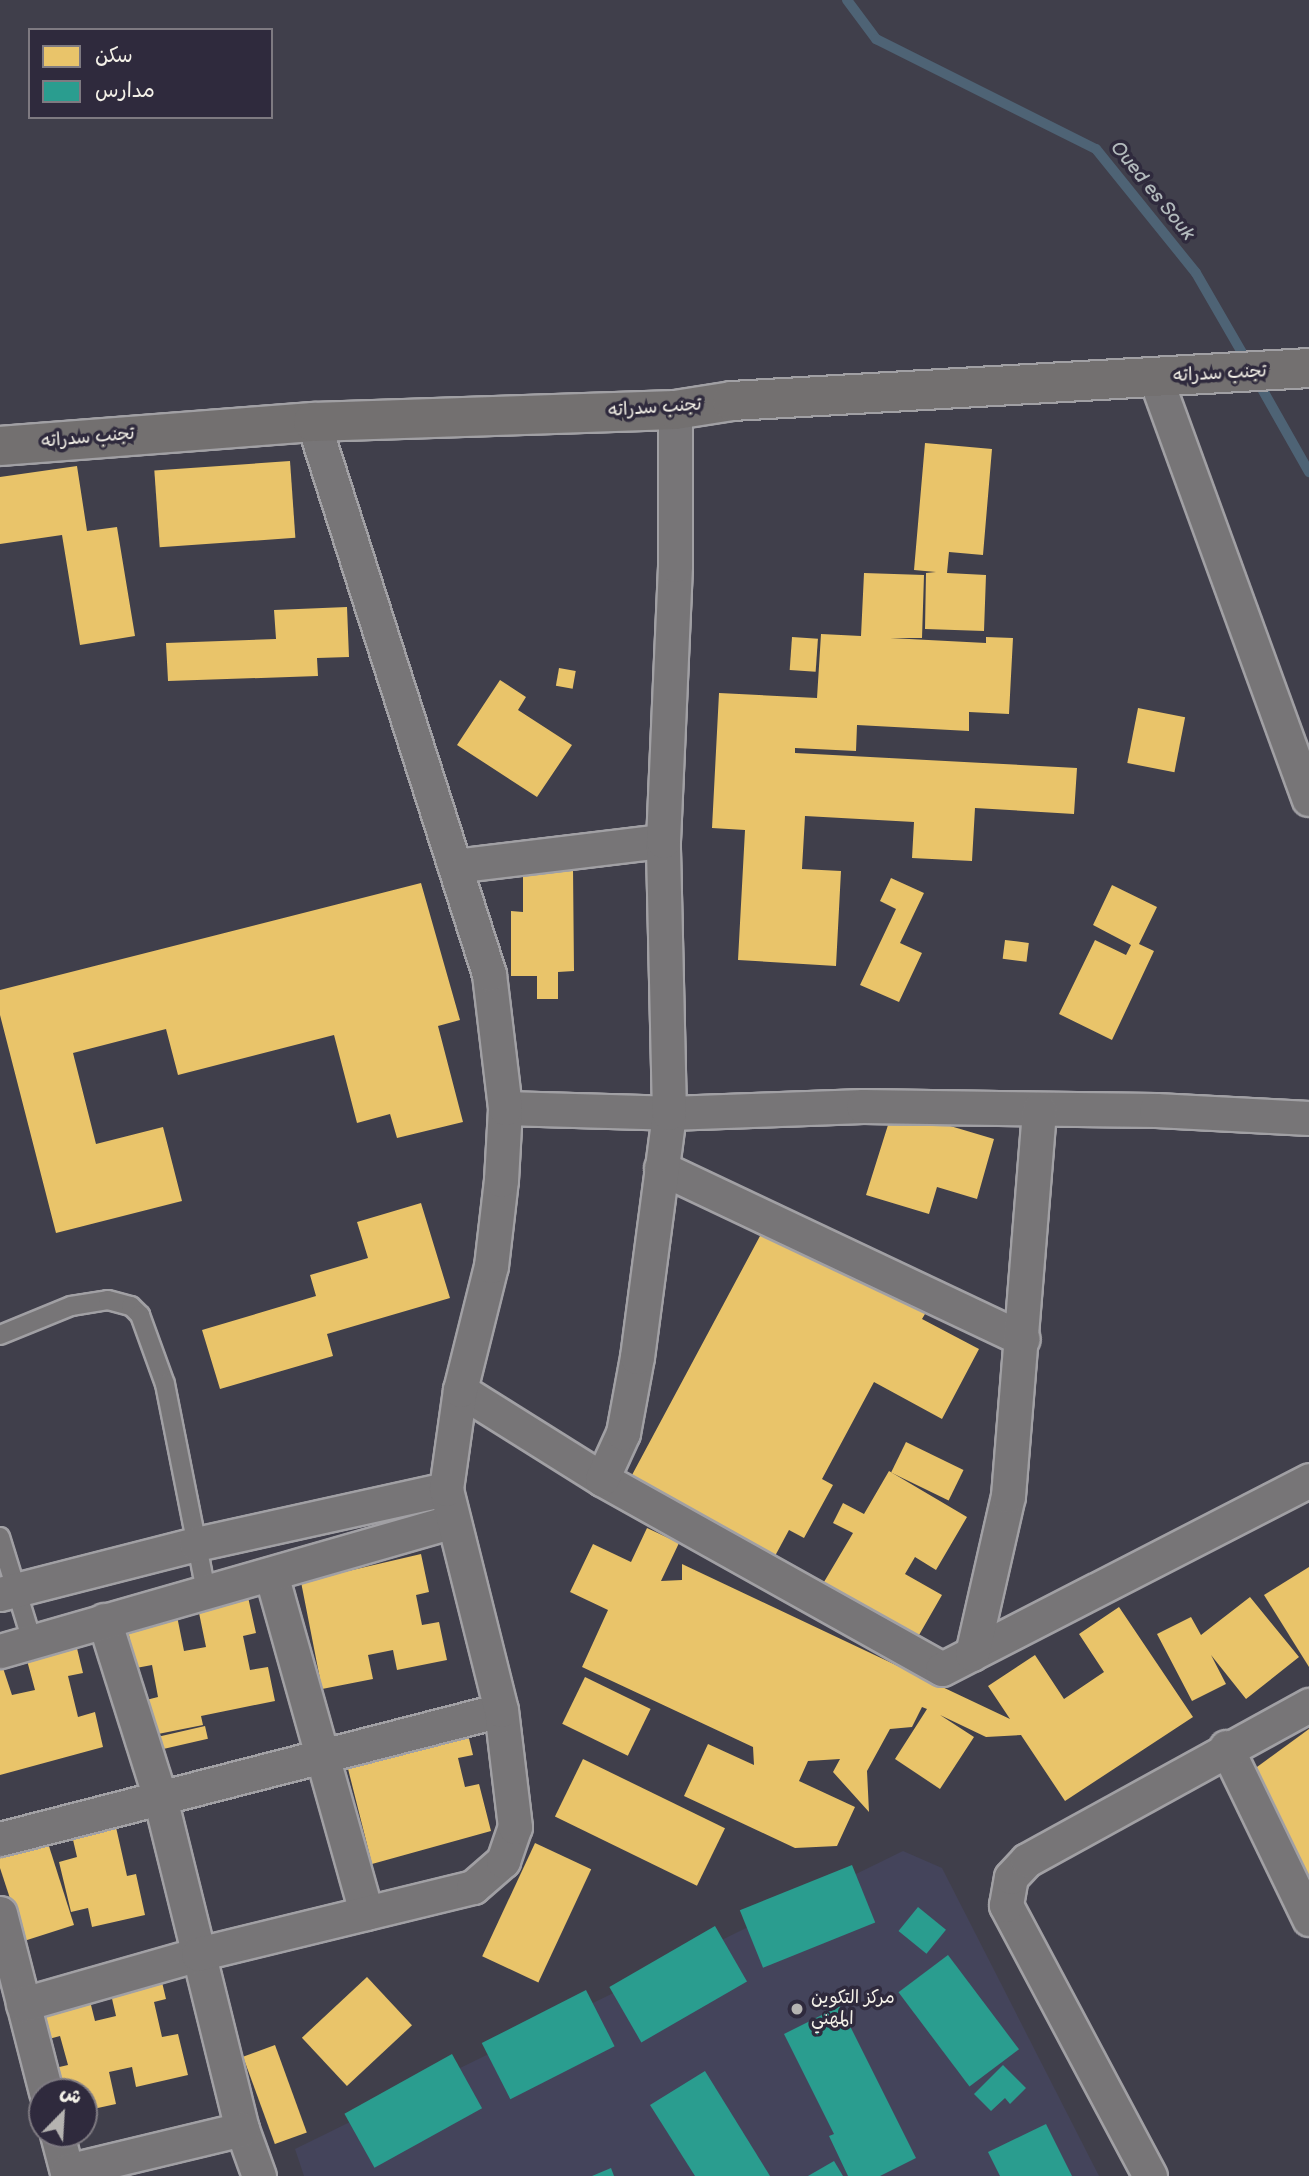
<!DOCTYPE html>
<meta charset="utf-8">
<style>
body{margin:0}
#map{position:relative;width:1309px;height:2176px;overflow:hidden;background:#403f4b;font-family:"Balsamiq Sans","Playpen Sans Arabic",sans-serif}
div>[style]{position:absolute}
.built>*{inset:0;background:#44445b}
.homes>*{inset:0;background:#e9c46a;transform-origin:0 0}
.schools>*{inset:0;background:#2a9d8f;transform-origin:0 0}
.stream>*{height:10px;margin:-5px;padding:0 5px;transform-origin:5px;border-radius:5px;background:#4e6375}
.roads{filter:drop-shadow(2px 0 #a1a0a4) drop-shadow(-2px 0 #a1a0a4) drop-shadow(0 2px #a1a0a4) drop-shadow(0 -2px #a1a0a4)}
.lane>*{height:18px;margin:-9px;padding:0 9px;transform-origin:9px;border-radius:9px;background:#777577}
.street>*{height:33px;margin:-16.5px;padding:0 16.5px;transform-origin:16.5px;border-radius:16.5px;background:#777577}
.highway>*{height:38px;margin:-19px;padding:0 19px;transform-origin:19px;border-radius:19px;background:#737070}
.dots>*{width:19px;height:19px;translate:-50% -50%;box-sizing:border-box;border:4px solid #2f2a3d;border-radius:50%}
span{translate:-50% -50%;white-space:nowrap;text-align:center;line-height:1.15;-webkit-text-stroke:7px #2f2a3d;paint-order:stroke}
.street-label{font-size:18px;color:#f4f1e8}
.poi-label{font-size:18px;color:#f4f1e8}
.left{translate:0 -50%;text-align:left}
.water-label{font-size:19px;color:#b2babc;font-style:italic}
.legend{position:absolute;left:28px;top:28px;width:245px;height:91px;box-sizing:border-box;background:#2f2a3d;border:2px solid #7e7a81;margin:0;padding:9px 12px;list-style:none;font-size:21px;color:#f4f1e8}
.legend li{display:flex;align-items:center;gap:14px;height:35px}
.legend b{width:35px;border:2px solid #7e7a81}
.north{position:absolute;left:28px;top:2078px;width:70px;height:70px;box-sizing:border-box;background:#2f2a3d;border:2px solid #7e7a81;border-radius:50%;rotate:24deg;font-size:19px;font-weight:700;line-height:28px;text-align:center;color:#f4f1e8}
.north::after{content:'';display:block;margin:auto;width:24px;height:32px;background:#b5b3b1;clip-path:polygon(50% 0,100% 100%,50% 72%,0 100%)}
</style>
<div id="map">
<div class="built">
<i style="clip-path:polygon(903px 1851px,942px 1868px,1099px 2176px,304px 2176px,295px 2149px)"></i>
</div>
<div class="homes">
<i style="clip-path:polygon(925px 443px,992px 449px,983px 555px,949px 552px,947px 573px,986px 575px,984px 631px,925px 629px,926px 573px,936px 572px,914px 570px)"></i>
<i style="left:290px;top:461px;width:77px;height:136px;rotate:86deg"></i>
<i style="clip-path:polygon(77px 466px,87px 531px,117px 527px,135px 636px,80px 645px,62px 535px,0 544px,0 477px)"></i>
<i style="clip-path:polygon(864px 573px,924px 575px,922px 638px,890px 638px,986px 643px,986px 637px,1013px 638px,1009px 714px,969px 712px,969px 731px,857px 725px,856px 751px,795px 748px,795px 753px,1077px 768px,1074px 814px,975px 808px,972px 861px,912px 858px,914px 822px,805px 816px,802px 869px,841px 871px,836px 966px,738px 960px,745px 830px,712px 828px,719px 693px,817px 698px,821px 634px,861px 636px)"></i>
<i style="clip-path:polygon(347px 607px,349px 657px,317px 658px,318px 676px,168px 681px,166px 643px,276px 639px,274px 610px)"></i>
<i style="left:792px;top:637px;width:26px;height:33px;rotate:4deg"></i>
<i style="left:559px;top:668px;width:17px;height:18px;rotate:10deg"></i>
<i style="clip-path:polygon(500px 680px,526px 697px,518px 710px,572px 745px,537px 797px,457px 745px)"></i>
<i style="left:1138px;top:708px;width:48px;height:56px;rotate:11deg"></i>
<i style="clip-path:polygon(523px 868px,573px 868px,574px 971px,558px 972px,558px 999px,537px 999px,537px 976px,511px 976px,511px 911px,523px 912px)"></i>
<i style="clip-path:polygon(891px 878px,924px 893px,900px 943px,922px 953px,899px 1002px,860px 985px,896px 909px,880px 901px)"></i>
<i style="clip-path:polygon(421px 883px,460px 1020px,438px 1026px,463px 1122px,397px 1138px,390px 1114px,357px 1123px,334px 1035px,178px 1075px,166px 1029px,73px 1053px,96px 1144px,163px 1127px,182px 1201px,56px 1233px,0 1015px,0 990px)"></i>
<i style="clip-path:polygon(1112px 885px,1157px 907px,1139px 944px,1154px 951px,1112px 1040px,1059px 1014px,1095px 940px,1126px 955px,1131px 945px,1093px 925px)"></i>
<i style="left:1005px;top:940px;width:24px;height:19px;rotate:7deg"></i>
<i style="clip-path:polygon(893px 1109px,994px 1139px,977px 1199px,937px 1187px,929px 1214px,866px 1195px)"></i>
<i style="clip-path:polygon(421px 1203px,450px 1298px,327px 1334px,333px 1356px,220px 1389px,202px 1330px,316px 1296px,310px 1275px,368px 1258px,357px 1222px)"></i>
<i style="clip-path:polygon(767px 1223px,928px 1309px,922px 1319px,979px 1349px,942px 1419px,874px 1382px,822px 1479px,833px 1485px,804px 1538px,789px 1530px,775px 1556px,632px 1475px)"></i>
<i style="left:906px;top:1442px;width:64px;height:34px;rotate:26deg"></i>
<i style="clip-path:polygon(889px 1471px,967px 1517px,936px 1570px,915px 1557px,905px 1574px,942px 1595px,915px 1642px,821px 1587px,853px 1533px,833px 1523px,843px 1503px,864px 1514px)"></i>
<i style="clip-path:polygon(647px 1528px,679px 1543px,661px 1581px,682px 1580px,682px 1564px,1010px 1719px,988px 1686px,1035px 1655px,1064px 1699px,1104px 1672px,1079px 1634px,1119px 1607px,1193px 1717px,1065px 1801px,1021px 1735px,986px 1737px,940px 1715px,974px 1737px,940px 1789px,895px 1759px,927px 1709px,922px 1707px,912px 1727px,890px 1729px,867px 1771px,869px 1812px,833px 1772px,840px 1759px,808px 1761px,799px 1781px,855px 1807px,837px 1846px,795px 1848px,684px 1796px,708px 1744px,754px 1765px,753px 1747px,582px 1667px,608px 1610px,570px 1592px,593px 1544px,631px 1562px)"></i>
<i style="clip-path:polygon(421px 1554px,429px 1592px,416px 1595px,422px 1625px,439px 1622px,447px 1660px,397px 1670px,393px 1650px,368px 1655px,373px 1679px,322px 1689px,301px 1582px)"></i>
<i style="clip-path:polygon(1309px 1567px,1309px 1667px,1264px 1595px)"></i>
<i style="clip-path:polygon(248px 1597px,256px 1633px,243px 1636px,250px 1670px,268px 1667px,275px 1701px,201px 1716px,203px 1725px,153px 1735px,146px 1700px,158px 1697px,152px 1665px,136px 1668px,127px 1626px,177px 1616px,184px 1651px,206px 1647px,198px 1608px)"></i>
<i style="clip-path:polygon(1250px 1597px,1299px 1657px,1246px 1699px,1211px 1655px,1226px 1684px,1192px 1701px,1157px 1634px,1191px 1617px,1201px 1635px)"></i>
<i style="clip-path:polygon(75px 1640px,83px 1673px,68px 1676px,78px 1717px,95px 1712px,103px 1747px,0 1775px,0 1659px,12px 1695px,35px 1690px,25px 1653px)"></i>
<i style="left:585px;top:1677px;width:73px;height:52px;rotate:26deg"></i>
<i style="clip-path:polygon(463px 1714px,473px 1755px,458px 1758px,465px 1787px,479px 1784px,491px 1831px,372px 1864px,342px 1745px)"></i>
<i style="left:205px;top:1726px;width:13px;height:48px;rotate:77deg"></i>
<i style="clip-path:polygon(1309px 1729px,1309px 1892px,1231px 1786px)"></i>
<i style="left:583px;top:1759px;width:158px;height:64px;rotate:26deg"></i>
<i style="clip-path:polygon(111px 1805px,127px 1876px,136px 1874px,145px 1915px,92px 1927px,88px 1908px,71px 1912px,59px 1862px,77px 1857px,67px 1814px)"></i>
<i style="clip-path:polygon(41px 1821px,74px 1925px,24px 1941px,0 1868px,0 1834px)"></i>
<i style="left:535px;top:1843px;width:62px;height:125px;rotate:25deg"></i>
<i style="clip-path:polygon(158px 1965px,166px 1999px,154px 2002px,162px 2037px,178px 2034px,188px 2075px,136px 2087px,132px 2067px,109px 2072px,116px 2104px,84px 2111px,84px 2092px,61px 2092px,55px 2068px,68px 2065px,60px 2036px,45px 2040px,35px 1997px,86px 1985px,95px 2021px,116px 2016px,107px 1977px)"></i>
<i style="left:367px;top:1977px;width:66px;height:89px;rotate:47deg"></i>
<i style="left:275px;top:2045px;width:93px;height:34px;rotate:70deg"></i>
</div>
<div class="schools">
<i style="left:852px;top:1865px;width:62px;height:121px;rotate:68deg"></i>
<i style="left:918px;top:1907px;width:36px;height:31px;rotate:39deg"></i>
<i style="left:715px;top:1926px;width:64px;height:122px;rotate:60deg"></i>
<i style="left:948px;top:1955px;width:118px;height:62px;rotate:53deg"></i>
<i style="left:586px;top:1990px;width:63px;height:117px;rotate:63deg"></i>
<i style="clip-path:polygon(840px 2006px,916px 2158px,880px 2176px,848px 2176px,829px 2136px,834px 2134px,784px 2034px)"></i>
<i style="left:452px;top:2054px;width:62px;height:123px;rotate:61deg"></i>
<i style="clip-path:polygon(1003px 2065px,1026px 2088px,1010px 2104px,1005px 2098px,991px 2111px,974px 2094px)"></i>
<i style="clip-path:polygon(705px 2071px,770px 2176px,695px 2176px,650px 2105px)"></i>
<i style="clip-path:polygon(1046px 2124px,1072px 2176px,1000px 2176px,988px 2152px)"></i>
<i style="clip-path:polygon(834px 2161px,843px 2176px,808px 2176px)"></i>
<i style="clip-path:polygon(611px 2168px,614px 2176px,592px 2176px)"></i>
</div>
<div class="stream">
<i style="left:847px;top:0;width:49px;rotate:53.4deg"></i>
<i style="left:876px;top:39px;width:246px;rotate:26.6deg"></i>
<i style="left:1096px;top:149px;width:159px;rotate:51.1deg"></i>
<i style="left:1196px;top:273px;width:104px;rotate:60deg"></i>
<i style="left:1257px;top:380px;width:106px;rotate:60.5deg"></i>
</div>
<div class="roads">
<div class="lane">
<i style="left:0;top:1335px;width:77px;rotate:-22.2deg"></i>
<i style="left:71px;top:1306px;width:37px;rotate:-9deg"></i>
<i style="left:108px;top:1300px;width:24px;rotate:15deg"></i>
<i style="left:131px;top:1306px;width:13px;rotate:45deg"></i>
<i style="left:140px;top:1315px;width:73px;rotate:70.1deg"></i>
<i style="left:165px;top:1384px;width:212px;rotate:78.8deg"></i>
<i style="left:0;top:1537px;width:109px;rotate:72.9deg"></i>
</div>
<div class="street">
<i style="left:1155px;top:377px;width:449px;rotate:70deg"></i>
<i style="left:455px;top:866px;width:209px;rotate:-6.9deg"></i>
<i style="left:505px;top:1108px;width:164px;rotate:1.7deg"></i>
<i style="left:669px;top:1113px;width:194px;rotate:-2.1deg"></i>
<i style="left:863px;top:1106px;width:293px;rotate:0.8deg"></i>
<i style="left:1156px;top:1110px;width:153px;rotate:3deg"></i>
<i style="left:661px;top:1168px;width:400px;rotate:25.3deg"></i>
<i style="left:460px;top:1390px;width:168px;rotate:32.1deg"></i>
<i style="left:602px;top:1479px;width:389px;rotate:29.2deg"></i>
<i style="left:942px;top:1669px;width:413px;rotate:-27.2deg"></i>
<i style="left:602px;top:1479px;width:51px;rotate:-65.5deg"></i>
<i style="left:623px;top:1433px;width:77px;rotate:-79.6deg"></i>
<i style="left:637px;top:1357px;width:246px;rotate:-82.5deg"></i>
<i style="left:669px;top:1113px;width:272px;rotate:-91.3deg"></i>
<i style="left:663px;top:841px;width:276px;rotate:-87.5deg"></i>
<i style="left:675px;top:565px;width:155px;rotate:-90deg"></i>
<i style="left:271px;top:1574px;width:352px;rotate:74.3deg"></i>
<i style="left:0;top:1594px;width:202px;rotate:-14.3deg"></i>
<i style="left:196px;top:1544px;width:256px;rotate:-12.4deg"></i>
<i style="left:104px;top:1620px;width:187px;rotate:72.5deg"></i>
<i style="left:160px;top:1798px;width:341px;rotate:76.1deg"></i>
<i style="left:242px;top:2129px;width:50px;rotate:70.1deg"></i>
<i style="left:0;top:1651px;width:470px;rotate:-16deg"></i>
<i style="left:972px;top:1654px;width:162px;rotate:-77.2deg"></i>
<i style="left:1008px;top:1496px;width:388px;rotate:-85.4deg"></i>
<i style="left:1226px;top:1747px;width:191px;rotate:64.2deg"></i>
<i style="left:0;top:1839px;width:517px;rotate:-14.44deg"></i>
<i style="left:0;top:1913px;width:185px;rotate:75.6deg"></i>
<i style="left:23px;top:2004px;width:182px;rotate:-15.9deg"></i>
<i style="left:198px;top:1954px;width:283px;rotate:-13.7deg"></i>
<i style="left:473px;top:1887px;width:40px;rotate:-41deg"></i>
<i style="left:503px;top:1861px;width:36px;rotate:-71deg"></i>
<i style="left:515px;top:1827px;width:118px;rotate:-96.8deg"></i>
<i style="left:501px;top:1710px;width:228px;rotate:-104deg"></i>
<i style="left:446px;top:1489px;width:100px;rotate:-82deg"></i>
<i style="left:460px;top:1390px;width:128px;rotate:-76deg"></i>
<i style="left:491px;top:1266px;width:87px;rotate:-83.4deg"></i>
<i style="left:501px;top:1180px;width:72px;rotate:-86.8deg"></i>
<i style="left:505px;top:1108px;width:135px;rotate:-96.8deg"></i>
<i style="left:489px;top:974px;width:579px;rotate:-107.68deg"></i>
<i style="left:57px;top:2134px;width:43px;rotate:75.3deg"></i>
<i style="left:67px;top:2171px;width:180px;rotate:-13.5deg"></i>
<i style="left:1150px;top:2176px;width:307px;rotate:-118deg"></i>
<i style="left:1006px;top:1905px;width:28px;rotate:-80deg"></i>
<i style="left:1011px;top:1877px;width:23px;rotate:-47deg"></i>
<i style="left:1027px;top:1860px;width:322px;rotate:-28.8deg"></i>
</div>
<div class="highway">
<i style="left:0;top:446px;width:314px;rotate:-4.4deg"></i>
<i style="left:313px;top:422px;width:362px;rotate:-1.9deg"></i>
<i style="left:675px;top:410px;width:58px;rotate:-9deg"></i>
<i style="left:732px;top:401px;width:578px;rotate:-3.27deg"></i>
</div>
</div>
<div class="dots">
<i style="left:797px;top:2009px;background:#b5b3b1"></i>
</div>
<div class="street-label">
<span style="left:1220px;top:374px;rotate:-3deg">تجنب سدراته</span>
<span style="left:655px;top:408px;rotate:-4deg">تجنب سدراته</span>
<span style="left:88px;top:438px;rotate:-5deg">تجنب سدراته</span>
</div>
<div class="poi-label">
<span class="left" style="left:811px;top:2009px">مركز التكوين<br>المهني</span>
</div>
<div class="water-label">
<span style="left:1152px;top:191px;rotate:51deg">Oued es Souk</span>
</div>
<ul class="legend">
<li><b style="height:19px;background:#e9c46a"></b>سكن</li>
<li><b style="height:19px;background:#2a9d8f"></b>مدارس</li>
</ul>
<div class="north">ش</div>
</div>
